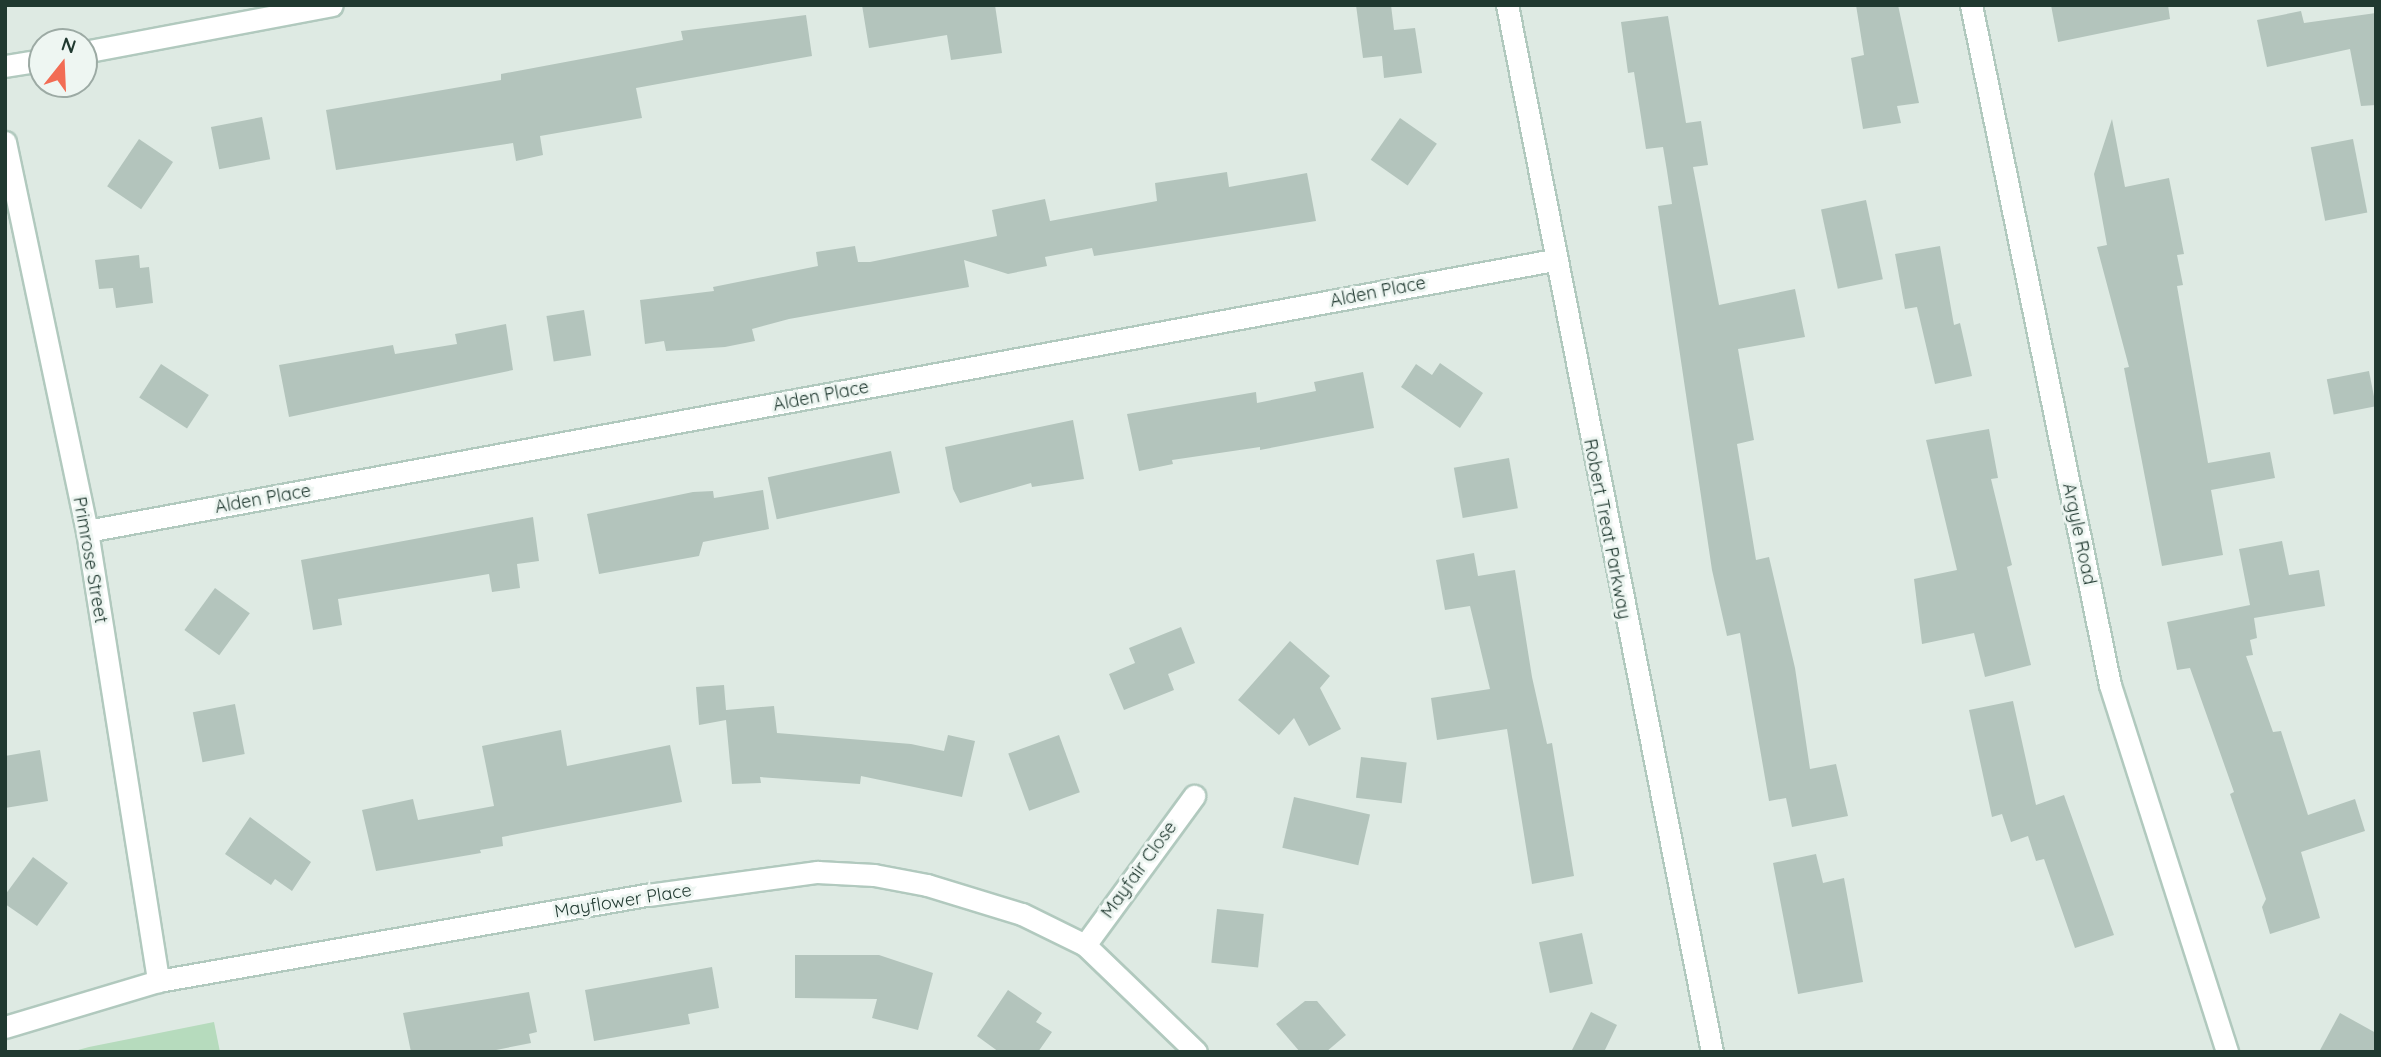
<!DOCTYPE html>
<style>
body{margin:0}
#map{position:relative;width:2381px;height:1057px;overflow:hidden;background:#deeae3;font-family:Quicksand,sans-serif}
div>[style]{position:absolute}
.green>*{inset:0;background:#b6dbbd}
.building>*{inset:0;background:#b3c4bc;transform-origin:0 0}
.roads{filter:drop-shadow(2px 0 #b1c9be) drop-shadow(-2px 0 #b1c9be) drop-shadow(0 2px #b1c9be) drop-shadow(0 -2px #b1c9be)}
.street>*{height:21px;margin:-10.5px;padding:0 10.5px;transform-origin:10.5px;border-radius:10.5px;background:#fff}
.secondary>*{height:21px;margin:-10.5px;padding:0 10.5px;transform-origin:10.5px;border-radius:10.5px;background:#fff}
span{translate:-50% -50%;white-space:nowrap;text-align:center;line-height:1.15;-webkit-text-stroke:6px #eef6f2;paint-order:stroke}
.street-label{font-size:18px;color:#203930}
.frame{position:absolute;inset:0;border:7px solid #203930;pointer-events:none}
.north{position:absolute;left:28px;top:28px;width:70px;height:70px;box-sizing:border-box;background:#eef6f2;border:2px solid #9caaa4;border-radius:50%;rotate:18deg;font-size:19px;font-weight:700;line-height:28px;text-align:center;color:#203930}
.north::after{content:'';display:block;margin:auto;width:24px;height:32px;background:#f26c54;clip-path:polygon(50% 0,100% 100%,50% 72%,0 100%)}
</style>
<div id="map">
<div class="green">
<i style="clip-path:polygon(214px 1022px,220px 1052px,71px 1052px,89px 1047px)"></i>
</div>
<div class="building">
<i style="clip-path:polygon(862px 5px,995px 5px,1002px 53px,951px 60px,947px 35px,869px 48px)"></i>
<i style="clip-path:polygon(1356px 5px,1391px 5px,1394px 30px,1415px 28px,1422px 73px,1384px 78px,1382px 56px,1363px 58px)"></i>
<i style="clip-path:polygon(1856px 5px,1898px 5px,1919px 103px,1897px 106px,1901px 123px,1863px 129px,1851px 58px,1864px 55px)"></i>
<i style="clip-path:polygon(2051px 5px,2168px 5px,2170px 19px,2058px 42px)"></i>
<i style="clip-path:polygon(2301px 11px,2304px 23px,2376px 13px,2376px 105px,2361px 106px,2350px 49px,2267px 67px,2257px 20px)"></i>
<i style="clip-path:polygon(806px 15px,812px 56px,636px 88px,642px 118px,540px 136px,543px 155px,516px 161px,513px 143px,336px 170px,326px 110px,501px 80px,501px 74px,683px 40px,681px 31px)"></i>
<i style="clip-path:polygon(1668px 16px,1686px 123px,1701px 121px,1708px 165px,1693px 167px,1719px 305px,1795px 289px,1805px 337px,1738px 349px,1754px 440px,1737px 444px,1756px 560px,1769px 557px,1795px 668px,1810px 769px,1836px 764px,1848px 816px,1792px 827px,1786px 798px,1769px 801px,1740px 633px,1727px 636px,1712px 570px,1658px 206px,1672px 204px,1667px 171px,1663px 147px,1646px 149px,1634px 72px,1628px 73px,1621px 22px)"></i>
<i style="left:262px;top:117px;width:43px;height:52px;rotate:79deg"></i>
<i style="left:1400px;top:118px;width:45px;height:51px;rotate:35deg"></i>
<i style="clip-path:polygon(2112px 119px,2125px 187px,2169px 178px,2184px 254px,2177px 255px,2183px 285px,2177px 286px,2208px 463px,2270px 452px,2275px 478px,2211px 490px,2223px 555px,2162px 566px,2124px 368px,2129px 367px,2097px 247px,2107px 245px,2094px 174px)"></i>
<i style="left:139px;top:139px;width:41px;height:57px;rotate:34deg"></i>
<i style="left:2353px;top:139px;width:75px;height:43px;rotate:79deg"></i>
<i style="clip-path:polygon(1227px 172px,1229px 187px,1307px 173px,1316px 221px,1094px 256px,1092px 248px,1045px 257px,1047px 266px,1008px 274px,964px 260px,969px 287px,789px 319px,752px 329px,755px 341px,725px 347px,666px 351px,664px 341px,645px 344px,640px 300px,714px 291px,713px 287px,818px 266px,816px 252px,855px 246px,858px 262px,870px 262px,997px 236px,992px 210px,1045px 199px,1050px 221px,1157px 201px,1155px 183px)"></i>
<i style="left:1866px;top:200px;width:81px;height:46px;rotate:78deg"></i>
<i style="clip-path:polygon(1940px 246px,1954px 325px,1960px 323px,1972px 376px,1935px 384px,1917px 307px,1905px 309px,1895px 254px)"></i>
<i style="clip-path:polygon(139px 255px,140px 268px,149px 267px,153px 303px,116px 308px,113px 288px,99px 289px,95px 260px)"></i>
<i style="left:584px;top:310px;width:46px;height:38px;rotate:81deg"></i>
<i style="clip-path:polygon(506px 324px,513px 370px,289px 417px,279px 365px,393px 345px,395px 354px,457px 344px,455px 334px)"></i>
<i style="clip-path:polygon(1440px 363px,1483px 393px,1460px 428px,1401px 387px,1416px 364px,1432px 375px)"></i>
<i style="left:161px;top:364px;width:57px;height:40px;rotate:33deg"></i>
<i style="left:2369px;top:371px;width:36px;height:43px;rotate:79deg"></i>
<i style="clip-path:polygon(1363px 372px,1374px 428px,1260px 450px,1260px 447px,1172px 460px,1173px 464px,1139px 471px,1127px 414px,1256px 392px,1257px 403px,1316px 391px,1314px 382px)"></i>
<i style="clip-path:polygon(1073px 420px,1084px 479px,1032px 487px,1031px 483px,960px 503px,953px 489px,945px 447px)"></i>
<i style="clip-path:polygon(1989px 429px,1998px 478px,1991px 479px,2012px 565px,2007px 567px,2031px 665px,1985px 677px,1974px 633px,1922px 644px,1914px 579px,1957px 570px,1926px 440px)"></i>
<i style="left:891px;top:451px;width:43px;height:126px;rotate:78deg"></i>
<i style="left:1509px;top:458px;width:51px;height:56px;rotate:80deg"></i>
<i style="clip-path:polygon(763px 490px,769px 529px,703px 542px,699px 556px,599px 574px,587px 514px,693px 492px,713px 491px,714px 498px)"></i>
<i style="clip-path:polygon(533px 517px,539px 561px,517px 564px,520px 588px,492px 592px,489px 574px,338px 599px,342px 625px,313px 630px,301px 560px)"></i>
<i style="clip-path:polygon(2282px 541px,2289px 575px,2319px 570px,2325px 606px,2254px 618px,2257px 638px,2250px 640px,2253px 655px,2246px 656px,2273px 732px,2281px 731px,2308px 815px,2355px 799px,2365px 831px,2301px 852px,2320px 918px,2270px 934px,2262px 907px,2266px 899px,2230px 794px,2234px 792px,2190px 668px,2177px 670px,2167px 622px,2250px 605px,2239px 549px)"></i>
<i style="clip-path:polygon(1474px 553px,1478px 576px,1515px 570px,1532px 677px,1547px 744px,1552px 743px,1574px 876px,1532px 884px,1507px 729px,1437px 740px,1431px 698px,1490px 689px,1470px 606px,1445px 610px,1436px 560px)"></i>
<i style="left:215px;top:588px;width:43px;height:52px;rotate:36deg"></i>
<i style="clip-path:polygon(1181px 627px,1195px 663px,1168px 674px,1174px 690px,1124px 710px,1109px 674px,1135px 663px,1129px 648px)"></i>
<i style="clip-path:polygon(1290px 641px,1330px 676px,1320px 688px,1341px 729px,1309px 746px,1294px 718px,1279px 735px,1238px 700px)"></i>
<i style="clip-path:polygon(724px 685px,726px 710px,774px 706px,777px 733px,911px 744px,944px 751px,948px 735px,975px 741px,962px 797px,861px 776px,860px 784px,760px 777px,761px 783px,732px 784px,726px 720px,699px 725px,696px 687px)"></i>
<i style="clip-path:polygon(2013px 701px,2036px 805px,2064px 795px,2114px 935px,2075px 948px,2044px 859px,2036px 861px,2028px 836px,2011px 842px,2002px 814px,1992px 817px,1969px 710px)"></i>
<i style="left:235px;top:704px;width:51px;height:43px;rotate:79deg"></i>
<i style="clip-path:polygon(561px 730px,567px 766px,670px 745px,682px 802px,502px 837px,503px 846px,480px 850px,481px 853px,376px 871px,362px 810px,413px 799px,418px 820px,494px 806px,482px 746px)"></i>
<i style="left:1059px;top:735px;width:61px;height:54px;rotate:70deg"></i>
<i style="clip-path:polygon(40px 750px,48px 801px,5px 808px,5px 756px)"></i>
<i style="left:1361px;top:757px;width:46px;height:41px;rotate:7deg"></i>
<i style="left:1294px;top:797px;width:78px;height:52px;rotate:13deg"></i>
<i style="clip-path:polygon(250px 817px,311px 862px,292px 891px,275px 879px,271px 885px,225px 854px)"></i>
<i style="clip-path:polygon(1816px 854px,1823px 883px,1844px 878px,1863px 982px,1798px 994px,1773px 863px)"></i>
<i style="clip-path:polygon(33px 857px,68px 883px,37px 926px,5px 904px,5px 895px)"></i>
<i style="left:1217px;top:909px;width:47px;height:54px;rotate:6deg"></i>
<i style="left:1582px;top:933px;width:52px;height:44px;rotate:78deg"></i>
<i style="clip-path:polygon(795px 955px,879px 955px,933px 973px,918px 1030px,872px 1018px,877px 999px,795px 998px)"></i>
<i style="clip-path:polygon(712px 967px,719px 1008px,688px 1014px,690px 1024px,594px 1041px,585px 990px)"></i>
<i style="clip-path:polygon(1008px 990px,1042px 1013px,1036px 1022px,1052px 1032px,1038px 1052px,999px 1052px,977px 1036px)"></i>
<i style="clip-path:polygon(529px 992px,537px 1032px,529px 1034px,531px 1043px,486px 1052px,411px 1052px,403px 1013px)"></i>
<i style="clip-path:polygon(1305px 1001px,1317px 1001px,1346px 1035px,1326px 1052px,1300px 1052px,1276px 1024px)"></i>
<i style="clip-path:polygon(1591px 1012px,1617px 1025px,1604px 1052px,1571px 1052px)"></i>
<i style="clip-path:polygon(2340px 1013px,2376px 1033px,2376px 1052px,2319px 1052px)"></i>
</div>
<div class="roads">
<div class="street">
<i style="left:1971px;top:5px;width:694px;rotate:78.45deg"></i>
<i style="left:2110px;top:685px;width:385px;rotate:72.3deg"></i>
<i style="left:5px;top:142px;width:398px;rotate:78.1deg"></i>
<i style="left:87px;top:531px;width:456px;rotate:81deg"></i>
<i style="left:87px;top:531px;width:1492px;rotate:-10.47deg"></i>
<i style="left:1085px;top:945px;width:185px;rotate:-53.8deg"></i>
<i style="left:5px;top:1027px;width:160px;rotate:-16.7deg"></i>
<i style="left:158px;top:981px;width:497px;rotate:-10deg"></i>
<i style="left:648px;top:895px;width:171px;rotate:-7.8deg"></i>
<i style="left:817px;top:872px;width:57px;rotate:3deg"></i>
<i style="left:874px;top:875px;width:54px;rotate:10.7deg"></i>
<i style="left:927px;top:885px;width:99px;rotate:17deg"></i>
<i style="left:1022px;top:914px;width:70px;rotate:26.2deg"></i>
<i style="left:1085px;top:945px;width:154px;rotate:43.9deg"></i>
</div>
<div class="secondary">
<i style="left:1507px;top:5px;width:1067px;rotate:78.92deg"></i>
<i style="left:84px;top:52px;width:252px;rotate:-10.7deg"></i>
<i style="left:5px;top:66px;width:37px;rotate:-9deg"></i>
</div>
</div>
<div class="street-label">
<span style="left:1378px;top:292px;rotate:-11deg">Alden Place</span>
<span style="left:821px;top:396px;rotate:-11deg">Alden Place</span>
<span style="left:263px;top:499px;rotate:-10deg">Alden Place</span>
<span style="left:1607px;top:529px;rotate:79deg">Robert Treat Parkway</span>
<span style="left:2079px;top:534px;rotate:78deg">Argyle Road</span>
<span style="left:90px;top:560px;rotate:80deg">Primrose Street</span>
<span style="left:1139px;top:870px;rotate:-54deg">Mayfair Close</span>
<span style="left:623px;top:901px;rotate:-9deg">Mayflower Place</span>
</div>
<div class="frame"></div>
<div class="north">N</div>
</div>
